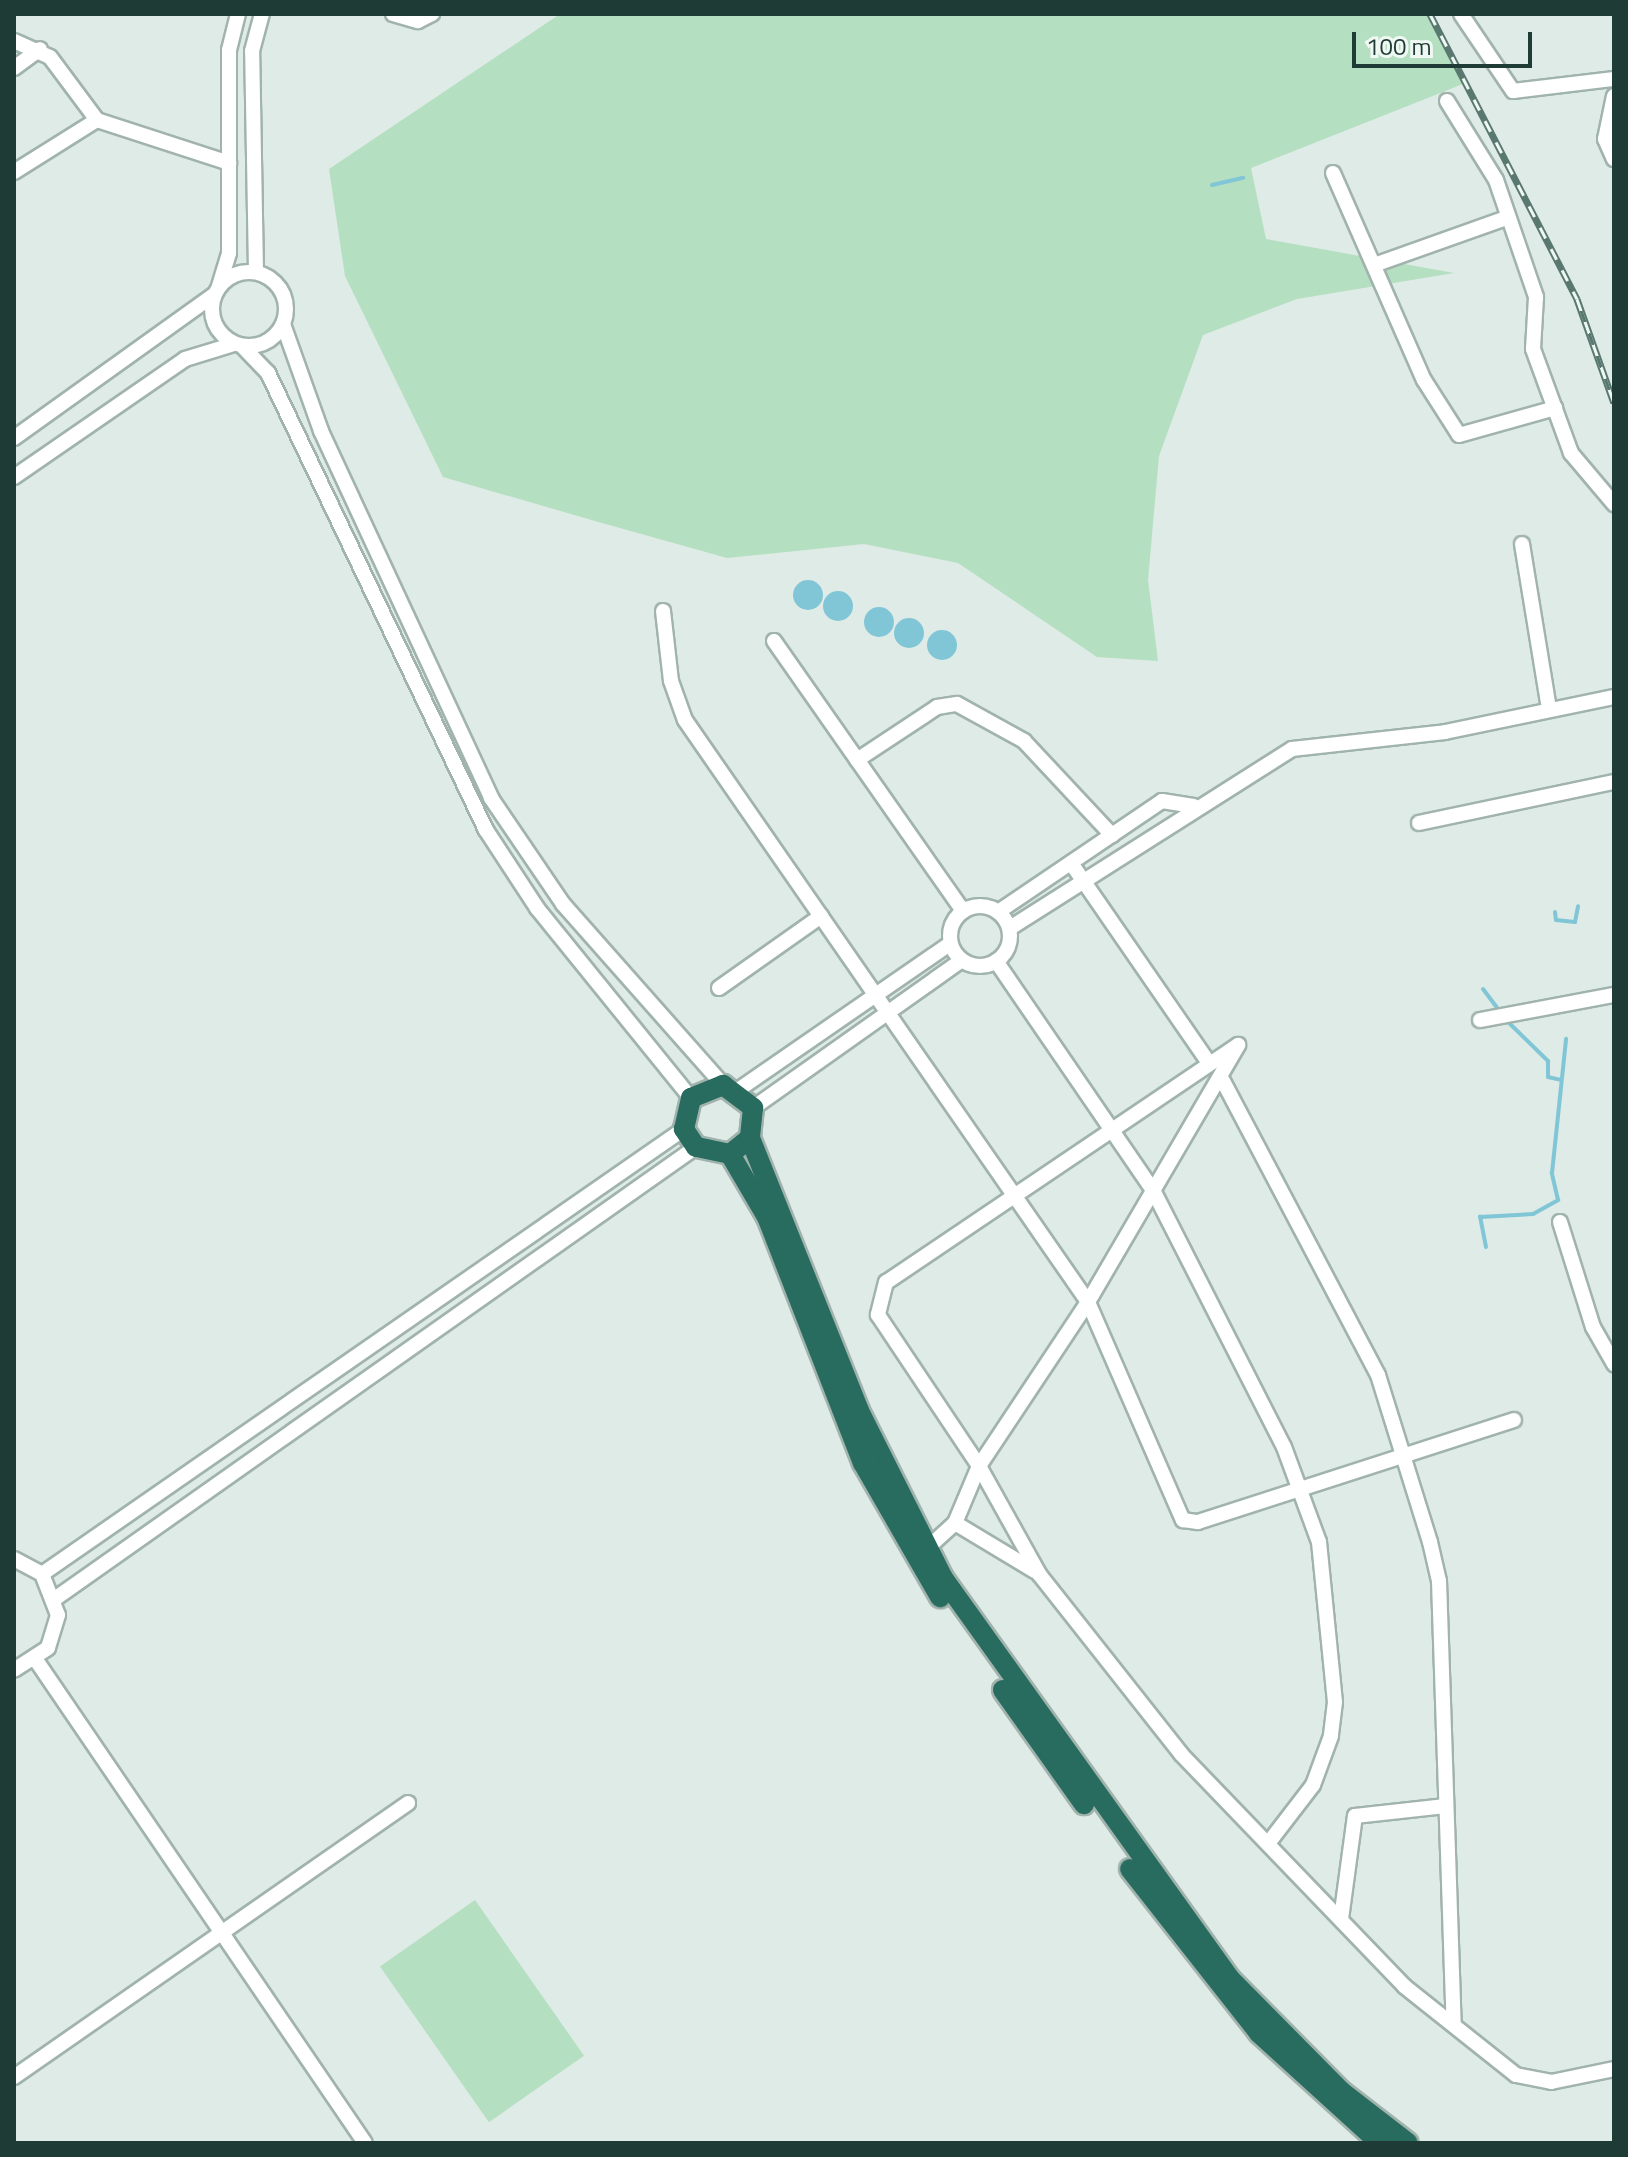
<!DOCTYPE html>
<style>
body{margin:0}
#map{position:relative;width:1628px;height:2157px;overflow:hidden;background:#deebe6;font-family:"Titillium Web",sans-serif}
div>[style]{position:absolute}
.green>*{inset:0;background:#b5dfc1;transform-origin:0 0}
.water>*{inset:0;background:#81c6d6}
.round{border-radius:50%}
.stream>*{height:4px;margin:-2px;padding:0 2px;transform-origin:2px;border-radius:2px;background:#81c6d6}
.roads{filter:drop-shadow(2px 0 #a1b3ad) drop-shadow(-2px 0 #a1b3ad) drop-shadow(0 2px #a1b3ad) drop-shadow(0 -2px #a1b3ad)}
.minor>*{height:14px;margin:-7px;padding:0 7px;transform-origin:7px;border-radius:7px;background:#fff}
.minor>.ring{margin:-7px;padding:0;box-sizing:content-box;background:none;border:14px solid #fff;border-radius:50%}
.highway>*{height:20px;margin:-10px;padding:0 10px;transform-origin:10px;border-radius:10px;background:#286b5f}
.rail>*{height:7px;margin-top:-3.5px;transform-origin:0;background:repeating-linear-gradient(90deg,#eff8f3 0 12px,#587870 0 24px);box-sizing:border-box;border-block:2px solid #587870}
span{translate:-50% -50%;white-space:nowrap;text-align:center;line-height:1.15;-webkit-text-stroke:8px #eff8f3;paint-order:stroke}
.frame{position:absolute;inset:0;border:16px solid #1e3c35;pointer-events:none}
.scale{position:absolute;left:1352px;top:32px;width:180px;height:36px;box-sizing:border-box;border:4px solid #1e3c35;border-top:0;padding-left:10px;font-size:24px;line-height:28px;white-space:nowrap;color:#1e3c35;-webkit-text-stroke:6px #eff8f3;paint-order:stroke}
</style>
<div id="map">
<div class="green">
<i style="clip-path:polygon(560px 14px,1430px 14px,1468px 82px,1251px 168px,1266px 239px,1454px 273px,1297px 299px,1203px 335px,1159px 456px,1148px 580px,1158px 661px,1097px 657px,958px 563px,864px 544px,727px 558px,602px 523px,443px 477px,345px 276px,329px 169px)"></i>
<i style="left:475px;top:1900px;width:190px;height:116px;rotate:55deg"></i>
</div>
<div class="water">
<i class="round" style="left:793px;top:580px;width:30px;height:30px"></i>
<i class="round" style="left:823px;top:591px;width:30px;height:30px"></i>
<i class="round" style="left:864px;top:607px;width:30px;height:30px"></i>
<i class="round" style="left:894px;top:618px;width:30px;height:30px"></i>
<i class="round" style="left:927px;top:630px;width:30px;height:30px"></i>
</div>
<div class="stream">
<i style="left:1212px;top:185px;width:32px;rotate:-13deg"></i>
<i style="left:1555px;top:912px;width:8px;rotate:83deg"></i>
<i style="left:1556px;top:920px;width:19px;rotate:6deg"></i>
<i style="left:1575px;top:922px;width:16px;rotate:-79deg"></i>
<i style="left:1483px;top:989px;width:30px;rotate:53deg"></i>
<i style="left:1506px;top:1020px;width:59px;rotate:44.3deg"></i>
<i style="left:1548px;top:1061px;width:16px;rotate:90deg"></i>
<i style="left:1548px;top:1077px;width:13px;rotate:13deg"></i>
<i style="left:1486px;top:1247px;width:31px;rotate:-101deg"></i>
<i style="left:1480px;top:1217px;width:53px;rotate:-3.2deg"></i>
<i style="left:1533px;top:1214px;width:29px;rotate:-29deg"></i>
<i style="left:1558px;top:1200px;width:28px;rotate:-103deg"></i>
<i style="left:1552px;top:1173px;width:135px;rotate:-84deg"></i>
<i style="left:1614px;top:1322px;width:24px;rotate:90deg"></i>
</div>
<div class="roads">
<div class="minor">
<i style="left:393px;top:14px;width:26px;rotate:16deg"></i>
<i style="left:418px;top:21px;width:16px;rotate:-27deg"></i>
<i style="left:1461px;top:14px;width:93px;rotate:56deg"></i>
<i style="left:1513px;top:91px;width:102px;rotate:-6.8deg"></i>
<i style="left:14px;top:41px;width:39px;rotate:24deg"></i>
<i style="left:50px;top:57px;width:79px;rotate:53.3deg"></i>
<i style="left:14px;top:68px;width:32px;rotate:-36deg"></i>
<i style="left:1614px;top:96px;width:44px;rotate:101.8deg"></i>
<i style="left:1605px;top:139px;width:22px;rotate:66deg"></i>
<i style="left:1447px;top:101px;width:93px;rotate:58.2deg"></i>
<i style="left:1496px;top:180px;width:124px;rotate:71.1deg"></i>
<i style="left:1536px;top:297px;width:52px;rotate:93.3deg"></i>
<i style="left:1533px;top:349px;width:111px;rotate:69.9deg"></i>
<i style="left:1571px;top:453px;width:67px;rotate:49.9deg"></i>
<i style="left:14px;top:172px;width:98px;rotate:-32.1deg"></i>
<i style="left:97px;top:120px;width:139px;rotate:18deg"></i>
<i style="left:1333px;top:173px;width:226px;rotate:66.3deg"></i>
<i style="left:1424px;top:380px;width:65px;rotate:57.5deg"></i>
<i style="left:1459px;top:435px;width:100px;rotate:-15.7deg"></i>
<i style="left:1374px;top:265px;width:140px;rotate:-19.6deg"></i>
<i class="ring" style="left:212px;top:272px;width:60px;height:60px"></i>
<i style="left:256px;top:272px;width:221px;rotate:-91deg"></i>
<i style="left:252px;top:51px;width:38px;rotate:-75deg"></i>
<i style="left:219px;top:286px;width:34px;rotate:-73deg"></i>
<i style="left:229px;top:253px;width:203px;rotate:-90deg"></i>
<i style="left:229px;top:50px;width:37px;rotate:-76deg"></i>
<i style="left:283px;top:324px;width:114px;rotate:70.4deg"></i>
<i style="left:321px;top:431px;width:404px;rotate:65.1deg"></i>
<i style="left:491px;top:798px;width:128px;rotate:55.8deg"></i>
<i style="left:563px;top:904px;width:242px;rotate:48.5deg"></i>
<i style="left:242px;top:346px;width:37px;rotate:46deg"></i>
<i style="left:268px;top:373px;width:506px;rotate:64.5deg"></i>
<i style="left:486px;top:830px;width:93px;rotate:56.8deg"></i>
<i style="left:537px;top:908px;width:245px;rotate:51deg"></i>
<i style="left:14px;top:438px;width:246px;rotate:-35.6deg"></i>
<i style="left:14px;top:477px;width:208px;rotate:-34.6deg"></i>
<i style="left:185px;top:359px;width:51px;rotate:-17deg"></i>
<i style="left:1522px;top:544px;width:167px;rotate:80.7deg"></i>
<i style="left:663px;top:611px;width:70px;rotate:83.5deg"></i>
<i style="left:671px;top:681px;width:41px;rotate:70.3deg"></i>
<i style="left:685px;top:720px;width:708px;rotate:55.3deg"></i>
<i style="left:1088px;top:1302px;width:238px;rotate:66.5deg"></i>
<i style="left:1183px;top:1520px;width:15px;rotate:8deg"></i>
<i style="left:1198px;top:1522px;width:332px;rotate:-17.9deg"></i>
<i style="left:774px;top:641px;width:330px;rotate:55deg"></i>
<i style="left:857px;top:760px;width:96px;rotate:-33.5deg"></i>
<i style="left:937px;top:707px;width:20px;rotate:-9deg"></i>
<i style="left:957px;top:704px;width:77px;rotate:28.9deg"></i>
<i style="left:1024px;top:741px;width:129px;rotate:46.9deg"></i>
<i style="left:1419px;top:823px;width:199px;rotate:-11.9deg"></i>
<i style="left:1071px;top:863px;width:239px;rotate:55.4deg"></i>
<i class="ring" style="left:950px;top:906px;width:46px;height:46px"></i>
<i style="left:998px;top:912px;width:198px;rotate:-34.1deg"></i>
<i style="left:1162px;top:801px;width:32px;rotate:9deg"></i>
<i style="left:1010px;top:928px;width:334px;rotate:-32.4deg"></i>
<i style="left:1292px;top:749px;width:154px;rotate:-6.3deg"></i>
<i style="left:1445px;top:732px;width:173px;rotate:-11.7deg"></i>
<i style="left:996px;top:961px;width:278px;rotate:55.6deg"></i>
<i style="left:1153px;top:1190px;width:288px;rotate:63deg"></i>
<i style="left:1284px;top:1447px;width:101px;rotate:69.8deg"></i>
<i style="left:1319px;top:1542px;width:161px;rotate:84.3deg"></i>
<i style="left:1335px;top:1702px;width:34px;rotate:97deg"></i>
<i style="left:1331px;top:1736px;width:52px;rotate:110.2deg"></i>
<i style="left:1313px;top:1785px;width:71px;rotate:127.5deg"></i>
<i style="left:719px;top:988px;width:125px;rotate:-35.2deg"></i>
<i style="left:1480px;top:1020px;width:136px;rotate:-10.6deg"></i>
<i style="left:1223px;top:1081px;width:332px;rotate:62.2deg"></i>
<i style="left:1378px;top:1375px;width:175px;rotate:72.7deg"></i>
<i style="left:1430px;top:1542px;width:40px;rotate:77deg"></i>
<i style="left:1439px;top:1581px;width:443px;rotate:88.1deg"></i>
<i style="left:738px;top:1090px;width:257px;rotate:-34.6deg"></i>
<i style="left:753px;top:1108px;width:255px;rotate:-35.3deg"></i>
<i style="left:1560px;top:1222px;width:110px;rotate:72.6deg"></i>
<i style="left:1593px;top:1327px;width:43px;rotate:60.4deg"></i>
<i style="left:955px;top:1523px;width:93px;rotate:31deg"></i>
<i style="left:921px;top:1554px;width:46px;rotate:-42.4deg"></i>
<i style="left:955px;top:1523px;width:62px;rotate:-67.2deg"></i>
<i style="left:979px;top:1466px;width:197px;rotate:-56.4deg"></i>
<i style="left:1088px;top:1302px;width:298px;rotate:-59.7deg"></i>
<i style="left:1238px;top:1045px;width:424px;rotate:146deg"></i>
<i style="left:886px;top:1282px;width:34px;rotate:104deg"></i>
<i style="left:878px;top:1315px;width:182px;rotate:56.2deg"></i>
<i style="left:979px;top:1466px;width:124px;rotate:60.9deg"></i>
<i style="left:1039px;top:1574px;width:229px;rotate:51.7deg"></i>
<i style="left:1181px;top:1754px;width:322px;rotate:46.1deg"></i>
<i style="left:1404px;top:1986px;width:143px;rotate:38.5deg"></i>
<i style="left:1516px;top:2075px;width:36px;rotate:11deg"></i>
<i style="left:1551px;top:2082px;width:64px;rotate:-11.7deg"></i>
<i style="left:14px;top:1559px;width:32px;rotate:28deg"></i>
<i style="left:42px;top:1574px;width:44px;rotate:68.7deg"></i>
<i style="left:58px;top:1615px;width:34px;rotate:107deg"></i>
<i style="left:48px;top:1648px;width:40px;rotate:147.1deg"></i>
<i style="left:42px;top:1574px;width:781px;rotate:-34.73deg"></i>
<i style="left:56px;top:1598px;width:783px;rotate:-35.17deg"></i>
<i style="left:36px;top:1660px;width:584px;rotate:55.74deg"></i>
<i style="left:1341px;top:1919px;width:104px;rotate:-82.3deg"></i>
<i style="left:1355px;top:1816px;width:91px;rotate:-6.3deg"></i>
<i style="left:14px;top:2077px;width:480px;rotate:-34.8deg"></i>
</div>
<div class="highway">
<i style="left:750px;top:1138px;width:26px;rotate:141deg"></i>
<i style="left:730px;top:1154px;width:35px;rotate:-168deg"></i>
<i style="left:696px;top:1147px;width:22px;rotate:-124deg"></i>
<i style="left:684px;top:1129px;width:32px;rotate:-77deg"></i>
<i style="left:691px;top:1098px;width:35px;rotate:-22deg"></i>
<i style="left:723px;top:1085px;width:38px;rotate:37deg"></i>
<i style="left:753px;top:1108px;width:30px;rotate:96deg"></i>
<i style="left:750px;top:1138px;width:294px;rotate:68.2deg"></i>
<i style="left:859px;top:1411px;width:187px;rotate:63.3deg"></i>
<i style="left:943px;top:1578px;width:492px;rotate:54.4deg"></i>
<i style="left:1229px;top:1978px;width:161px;rotate:45.3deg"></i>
<i style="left:1342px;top:2092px;width:83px;rotate:37.7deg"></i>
<i style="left:730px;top:1154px;width:73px;rotate:59.6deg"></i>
<i style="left:767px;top:1217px;width:264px;rotate:68.7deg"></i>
<i style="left:863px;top:1463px;width:155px;rotate:60.1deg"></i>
<i style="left:1003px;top:1690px;width:140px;rotate:54.6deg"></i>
<i style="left:1130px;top:1869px;width:209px;rotate:51.8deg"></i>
<i style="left:1259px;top:2033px;width:164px;rotate:42.3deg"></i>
</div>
</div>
<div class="rail">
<i style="left:1430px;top:14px;width:321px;rotate:62.7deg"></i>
<i style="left:1577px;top:299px;width:110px;rotate:70.4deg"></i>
</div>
<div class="frame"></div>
<div class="scale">100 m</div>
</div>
